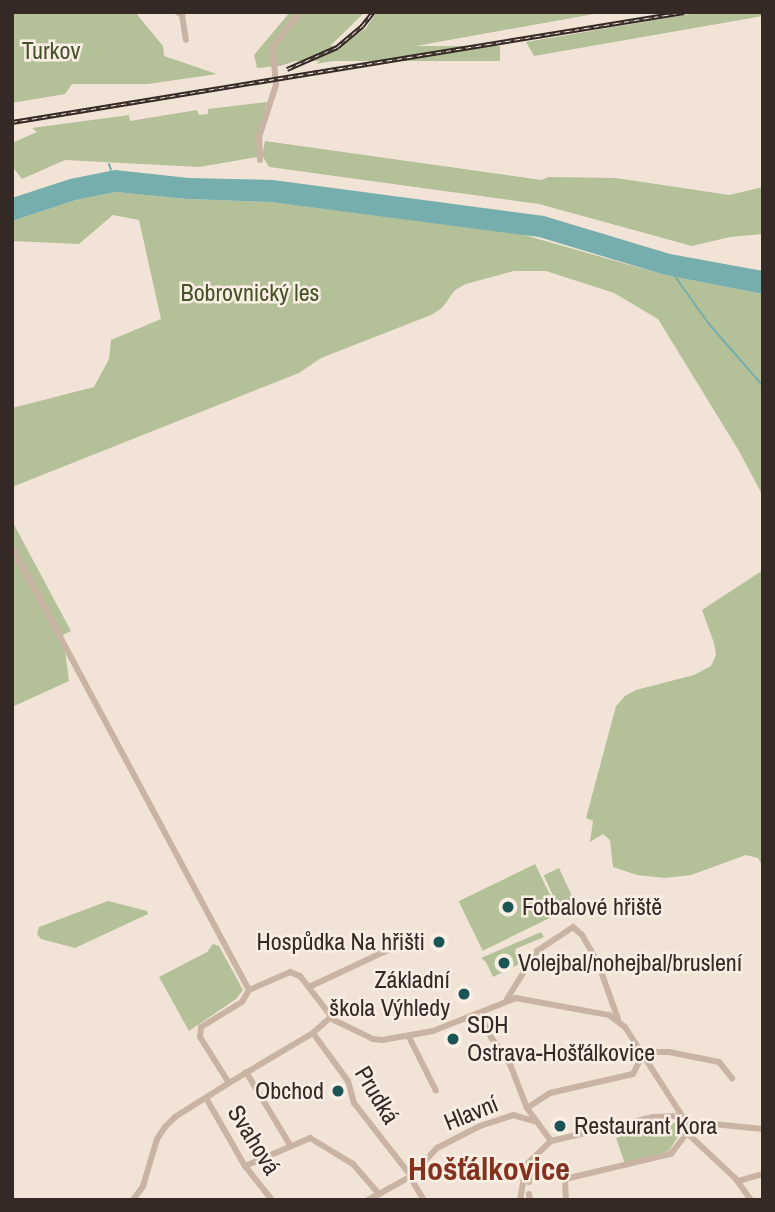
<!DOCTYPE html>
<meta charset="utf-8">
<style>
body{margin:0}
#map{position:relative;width:775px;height:1212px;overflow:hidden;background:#f1e4d7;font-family:"Archivo Narrow",sans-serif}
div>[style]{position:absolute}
.green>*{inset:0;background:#b4c097;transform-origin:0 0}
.water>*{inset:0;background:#76aeae}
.stream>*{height:2px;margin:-1px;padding:0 1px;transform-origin:1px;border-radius:1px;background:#76aeae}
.minor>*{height:6px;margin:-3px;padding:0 3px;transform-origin:3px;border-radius:3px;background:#c9b3a3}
.rail>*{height:4.5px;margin-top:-2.25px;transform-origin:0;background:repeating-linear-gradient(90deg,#f9eee3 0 5px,#342925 0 10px);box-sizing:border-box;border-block:2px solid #342925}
.dots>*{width:19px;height:19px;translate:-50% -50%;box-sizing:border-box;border:4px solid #f9eee3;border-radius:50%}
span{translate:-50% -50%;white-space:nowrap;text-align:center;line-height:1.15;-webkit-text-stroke:5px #f9eee3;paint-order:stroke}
.park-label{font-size:24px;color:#455229}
.poi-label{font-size:24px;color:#342925}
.left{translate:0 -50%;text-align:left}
.right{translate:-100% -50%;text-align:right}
.street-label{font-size:24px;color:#342925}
.district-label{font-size:32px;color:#83321e;font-weight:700}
.frame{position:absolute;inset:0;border:14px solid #342925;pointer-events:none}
</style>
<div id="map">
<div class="green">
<i style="clip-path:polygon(12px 12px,135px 12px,163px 46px,164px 56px,217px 74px,148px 84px,72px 84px,65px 94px,12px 103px)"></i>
<i style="clip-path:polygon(290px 12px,365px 12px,324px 52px,280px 66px,257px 68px,254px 55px)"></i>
<i style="clip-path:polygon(377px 12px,605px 12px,316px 64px,366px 28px)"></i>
<i style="clip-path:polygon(702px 12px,763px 12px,763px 16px,534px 56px,526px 42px)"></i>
<i style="left:500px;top:46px;width:15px;height:221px;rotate:90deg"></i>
<i style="clip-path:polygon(267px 102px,257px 137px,258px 157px,199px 167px,65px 160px,22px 179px,12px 166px,12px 143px,37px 132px,32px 128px,129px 115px,130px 121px,197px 110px,199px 115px,208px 114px,208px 109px)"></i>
<i style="clip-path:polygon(265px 141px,542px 180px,548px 177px,616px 178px,729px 195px,763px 187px,763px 234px,730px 237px,692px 246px,539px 204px,269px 167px,262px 155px)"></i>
<i style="clip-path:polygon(116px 192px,187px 199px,271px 202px,517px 233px,665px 275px,763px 294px,763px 496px,739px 451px,658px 319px,614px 293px,546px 271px,514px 271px,466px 284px,455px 290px,442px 308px,431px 315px,321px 358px,299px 373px,12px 487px,12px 408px,94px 387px,109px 359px,111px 340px,161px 319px,139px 220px,113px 215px,79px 244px,12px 241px,12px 221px,76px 200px)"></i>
<i style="clip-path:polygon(12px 521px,71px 631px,63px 635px,69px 681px,12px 707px)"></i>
<i style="clip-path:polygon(763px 570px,763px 867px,758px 858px,746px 855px,691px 875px,665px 878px,637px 875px,613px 867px,610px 840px,603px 834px,590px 842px,593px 821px,586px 818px,616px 706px,625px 696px,636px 690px,694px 675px,711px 666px,716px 655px,714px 643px,702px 610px)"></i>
<i style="left:535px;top:864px;width:55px;height:85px;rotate:64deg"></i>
<i style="left:559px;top:868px;width:35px;height:17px;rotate:65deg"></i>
<i style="clip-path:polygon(108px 901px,147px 911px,148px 914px,75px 948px,41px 939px,37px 934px,39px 927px)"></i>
<i style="clip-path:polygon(541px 932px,544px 937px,515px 949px,521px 963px,493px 977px,486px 962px,481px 958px)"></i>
<i style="clip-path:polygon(213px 944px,219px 946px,243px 990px,236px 999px,189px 1031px,159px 977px,207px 952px)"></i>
<i style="clip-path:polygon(665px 1122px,675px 1123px,679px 1135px,669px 1151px,625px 1164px,616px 1138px)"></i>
</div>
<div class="water">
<i style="clip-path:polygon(115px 170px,189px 178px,273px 180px,544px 216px,670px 254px,763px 271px,763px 294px,665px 275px,539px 237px,271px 202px,187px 199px,116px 192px,76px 200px,12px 221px,12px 198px,70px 179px)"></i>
</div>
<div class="stream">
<i style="left:109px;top:164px;width:6px;rotate:72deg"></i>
<i style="left:676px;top:278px;width:57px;rotate:54.3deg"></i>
<i style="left:709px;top:324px;width:82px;rotate:48.9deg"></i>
</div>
<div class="minor">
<i style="left:177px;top:12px;width:6px;rotate:31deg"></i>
<i style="left:182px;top:15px;width:25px;rotate:81deg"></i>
<i style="left:260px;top:160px;width:23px;rotate:-92deg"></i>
<i style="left:259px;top:137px;width:55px;rotate:-71.9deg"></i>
<i style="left:276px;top:85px;width:38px;rotate:-95deg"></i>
<i style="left:273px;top:47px;width:44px;rotate:-52.4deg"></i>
<i style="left:12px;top:547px;width:502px;rotate:61.85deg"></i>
<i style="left:309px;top:987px;width:125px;rotate:-25.1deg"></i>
<i style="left:507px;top:999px;width:57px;rotate:-58deg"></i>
<i style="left:537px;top:951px;width:43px;rotate:-33.7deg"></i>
<i style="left:573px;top:927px;width:12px;rotate:42deg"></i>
<i style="left:582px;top:935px;width:32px;rotate:60deg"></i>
<i style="left:598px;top:963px;width:59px;rotate:70.3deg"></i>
<i style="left:479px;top:1013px;width:27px;rotate:63deg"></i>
<i style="left:491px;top:1037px;width:33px;rotate:55deg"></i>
<i style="left:510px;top:1064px;width:47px;rotate:68.9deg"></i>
<i style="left:527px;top:1108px;width:41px;rotate:54deg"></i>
<i style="left:313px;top:1033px;width:59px;rotate:53.9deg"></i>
<i style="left:348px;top:1081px;width:23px;rotate:75deg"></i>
<i style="left:354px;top:1103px;width:93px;rotate:52deg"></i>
<i style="left:409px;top:1037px;width:60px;rotate:63.4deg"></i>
<i style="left:640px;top:1052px;width:29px"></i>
<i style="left:669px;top:1052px;width:51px;rotate:11.3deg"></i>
<i style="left:719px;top:1062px;width:21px;rotate:51deg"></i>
<i style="left:246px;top:1072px;width:85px;rotate:58.9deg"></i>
<i style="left:229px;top:1083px;width:98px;rotate:-30.8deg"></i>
<i style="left:313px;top:1033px;width:24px;rotate:-42deg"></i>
<i style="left:206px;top:1098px;width:78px;rotate:60.2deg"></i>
<i style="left:245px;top:1166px;width:43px;rotate:51.5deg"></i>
<i style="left:527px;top:1108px;width:27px;rotate:-33deg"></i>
<i style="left:550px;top:1093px;width:85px;rotate:-12.9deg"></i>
<i style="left:633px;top:1074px;width:20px;rotate:-63deg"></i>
<i style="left:688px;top:1125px;width:7px;rotate:-27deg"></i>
<i style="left:694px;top:1122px;width:69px;rotate:5.8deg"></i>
<i style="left:687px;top:1133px;width:66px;rotate:43.2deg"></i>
<i style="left:735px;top:1178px;width:27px;rotate:54deg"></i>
<i style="left:551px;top:1141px;width:105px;rotate:-13.2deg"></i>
<i style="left:653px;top:1117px;width:27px;rotate:-2deg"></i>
<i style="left:245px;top:1166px;width:71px;rotate:-23.3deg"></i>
<i style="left:310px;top:1138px;width:50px;rotate:31.2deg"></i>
<i style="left:353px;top:1164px;width:40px;rotate:49deg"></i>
<i style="left:410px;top:1177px;width:27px;rotate:59deg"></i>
<i style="left:738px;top:1181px;width:26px;rotate:-16deg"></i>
<i style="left:529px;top:1182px;width:19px;rotate:-84deg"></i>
<i style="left:529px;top:1194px;width:6px;rotate:81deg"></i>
<i style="left:133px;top:1200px;width:17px;rotate:-54deg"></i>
<i style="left:143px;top:1186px;width:49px;rotate:-73.4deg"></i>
<i style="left:157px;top:1139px;width:14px;rotate:-56deg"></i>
<i style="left:165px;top:1127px;width:14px;rotate:-45deg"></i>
<i style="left:175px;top:1117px;width:64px;rotate:-32.2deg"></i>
<i style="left:229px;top:1083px;width:54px;rotate:-122.2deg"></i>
<i style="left:200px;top:1037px;width:10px;rotate:-84deg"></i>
<i style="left:201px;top:1027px;width:48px;rotate:-31.4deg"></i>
<i style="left:242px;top:1002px;width:14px;rotate:-60deg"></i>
<i style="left:249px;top:990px;width:45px;rotate:-23.7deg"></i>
<i style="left:290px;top:972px;width:11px;rotate:22deg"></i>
<i style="left:300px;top:976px;width:56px;rotate:52.3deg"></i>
<i style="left:334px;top:1020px;width:43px;rotate:26deg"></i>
<i style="left:373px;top:1039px;width:9px;rotate:6deg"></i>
<i style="left:382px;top:1040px;width:52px;rotate:-10deg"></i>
<i style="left:433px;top:1031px;width:89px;rotate:-21.7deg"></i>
<i style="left:516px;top:998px;width:95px;rotate:10.4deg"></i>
<i style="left:609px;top:1015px;width:20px;rotate:37deg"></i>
<i style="left:625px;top:1027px;width:117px;rotate:57.3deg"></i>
<i style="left:368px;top:1200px;width:48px;rotate:-28.7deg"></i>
<i style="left:410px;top:1177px;width:40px;rotate:-47deg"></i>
<i style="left:437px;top:1148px;width:48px;rotate:-27.1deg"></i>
<i style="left:480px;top:1126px;width:35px;rotate:-18deg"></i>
<i style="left:513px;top:1115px;width:22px;rotate:16deg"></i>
<i style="left:520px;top:1200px;width:36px;rotate:-80deg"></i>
<i style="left:526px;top:1165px;width:35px;rotate:-44deg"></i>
<i style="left:566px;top:1200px;width:21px;rotate:-93deg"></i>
<i style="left:565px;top:1179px;width:109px;rotate:-13.3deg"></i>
<i style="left:671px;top:1154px;width:26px;rotate:-53deg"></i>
<i style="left:687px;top:1133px;width:8px;rotate:-83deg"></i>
</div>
<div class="rail">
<i style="left:287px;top:69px;width:55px;rotate:-23.7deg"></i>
<i style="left:337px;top:47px;width:33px;rotate:-40deg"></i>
<i style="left:362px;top:26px;width:18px;rotate:-52deg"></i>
<i style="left:12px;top:122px;width:681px;rotate:-9.3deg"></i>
</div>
<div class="dots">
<i style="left:508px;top:907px;background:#1b5455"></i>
<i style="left:439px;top:942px;background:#1b5455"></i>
<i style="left:504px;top:963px;background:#1b5455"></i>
<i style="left:464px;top:994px;background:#1b5455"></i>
<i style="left:453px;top:1039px;background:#1b5455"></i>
<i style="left:338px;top:1091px;background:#1b5455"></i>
<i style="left:560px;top:1126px;background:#1b5455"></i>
</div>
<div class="park-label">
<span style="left:51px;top:51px">Turkov</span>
<span style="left:250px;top:293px">Bobrovnický les</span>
</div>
<div class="poi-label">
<span class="left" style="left:522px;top:907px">Fotbalové hřiště</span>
<span class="right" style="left:425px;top:942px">Hospůdka Na hřišti</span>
<span class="left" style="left:518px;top:963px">Volejbal/nohejbal/bruslení</span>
<span class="right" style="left:450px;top:994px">Základní<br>škola Výhledy</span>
<span class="left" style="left:467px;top:1039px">SDH<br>Ostrava-Hošťálkovice</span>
<span class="right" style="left:324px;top:1091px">Obchod</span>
<span class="left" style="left:574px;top:1126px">Restaurant Kora</span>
</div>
<div class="street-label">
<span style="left:377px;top:1095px;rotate:59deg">Prudká</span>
<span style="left:471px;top:1113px;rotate:-22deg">Hlavní</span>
<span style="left:254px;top:1140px;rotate:58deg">Svahová</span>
</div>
<div class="district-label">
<span style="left:489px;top:1169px">Hošťálkovice</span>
</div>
<div class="frame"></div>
</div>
